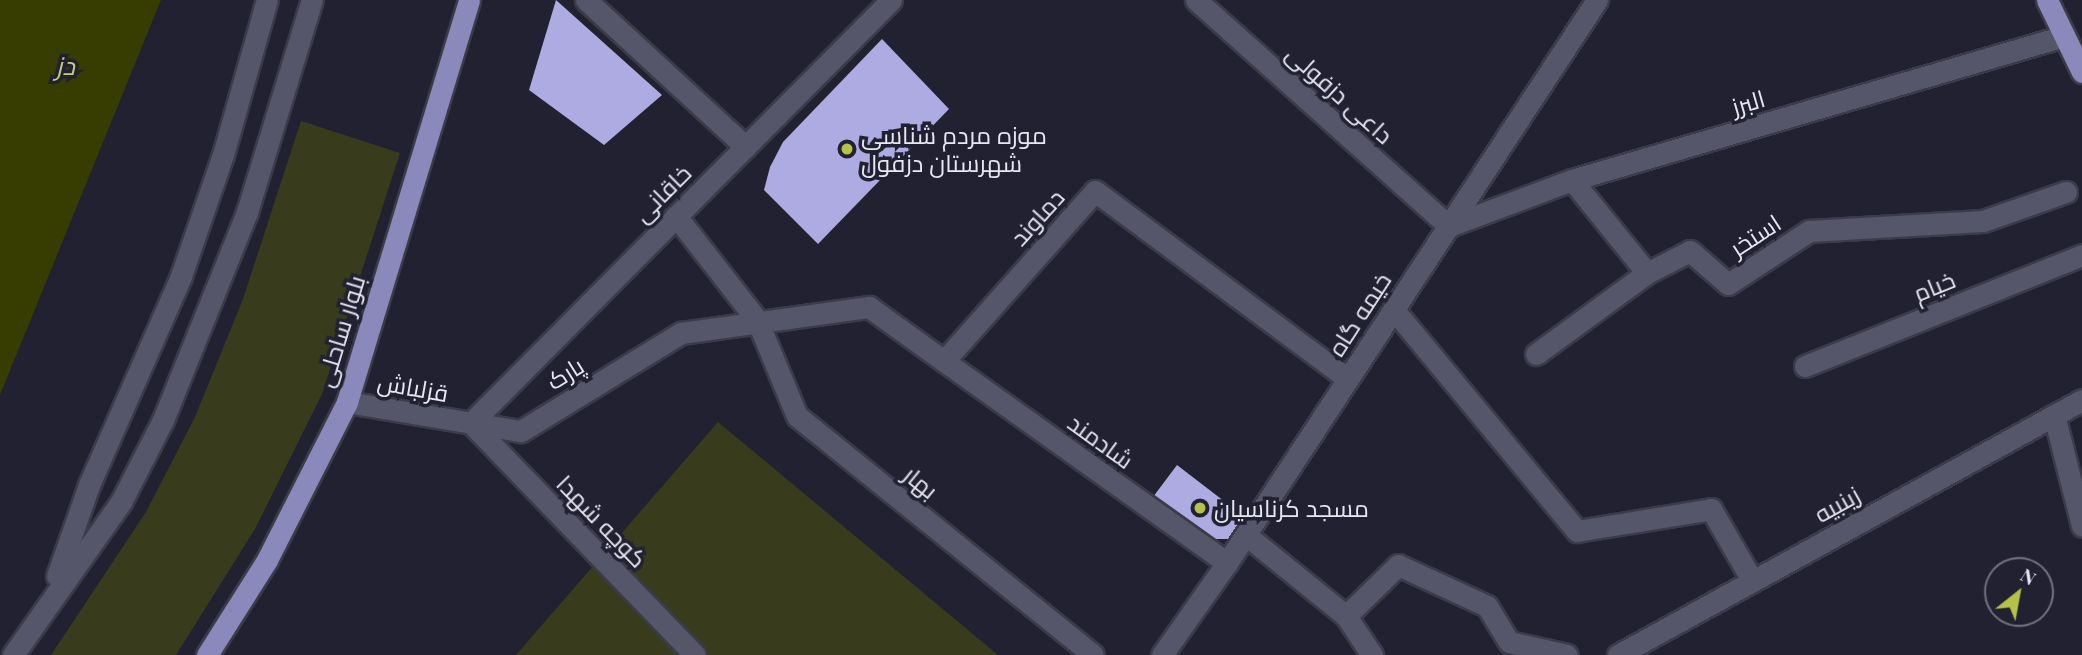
<!DOCTYPE html>
<meta charset="utf-8">
<style>
body{margin:0}
#map{position:relative;width:2082px;height:655px;overflow:hidden;background:#212132;font-family:"Playfair Display",Cairo,serif}
div>[style]{position:absolute}
.green>*{inset:0;background:#383c1d}
.water>*{inset:0;background:#373c01}
.building>*{inset:0;background:#adabe1}
.roads{filter:drop-shadow(2px 0 #3b3b49) drop-shadow(-2px 0 #3b3b49) drop-shadow(0 2px #3b3b49) drop-shadow(0 -2px #3b3b49)}
.minor>*{height:21px;margin:-10.5px;padding:0 10.5px;transform-origin:10.5px;border-radius:10.5px;background:#56566a}
.major>*{height:21px;margin:-10.5px;padding:0 10.5px;transform-origin:10.5px;border-radius:10.5px;background:#8b89bc}
.dots>*{width:19px;height:19px;translate:-50% -50%;box-sizing:border-box;border:4px solid #212132;border-radius:50%}
span{translate:-50% -50%;white-space:nowrap;text-align:center;line-height:1.15;-webkit-text-stroke:7px #212132;paint-order:stroke}
.street-label{font-size:24px;color:#e7e7f3}
.poi-label{font-size:24px;color:#e7e7f3}
.left{translate:0 -50%;text-align:left}
.water-label{font-size:26px;color:#c4cd7b;font-style:italic}
.north{position:absolute;left:1984px;top:557px;width:70px;height:70px;box-sizing:border-box;background:#212132;border:2px solid #70707f;border-radius:50%;rotate:31deg;font-size:19px;font-weight:700;line-height:28px;text-align:center;color:#e7e7f3}
.north::after{content:'';display:block;margin:auto;width:24px;height:32px;background:#b6c148;clip-path:polygon(50% 0,100% 100%,50% 72%,0 100%)}
</style>
<div id="map">
<div class="green">
<i style="clip-path:polygon(301px 121px,400px 153px,322px 394px,255px 529px,176px 655px,51px 655px,146px 512px,195px 417px,243px 299px)"></i>
<i style="clip-path:polygon(718px 422px,998px 655px,516px 655px)"></i>
</div>
<div class="water">
<i style="clip-path:polygon(0 0,161px 0,0 395px)"></i>
</div>
<div class="building">
<i style="clip-path:polygon(556px 0,662px 95px,604px 145px,529px 90px)"></i>
<i style="clip-path:polygon(882px 39px,949px 109px,818px 244px,764px 190px,770px 167px,783px 142px)"></i>
<i style="clip-path:polygon(1177px 465px,1246px 518px,1231px 539px,1210px 539px,1153px 497px)"></i>
</div>
<div class="roads">
<div class="minor">
<i style="left:586px;top:0;width:217px;rotate:42.6deg"></i>
<i style="left:1196px;top:0;width:339px;rotate:41.8deg"></i>
<i style="left:1449px;top:226px;width:131px;rotate:-20.5deg"></i>
<i style="left:1572px;top:180px;width:513px;rotate:-16.31deg"></i>
<i style="left:1572px;top:180px;width:119px;rotate:51.1deg"></i>
<i style="left:1647px;top:273px;width:48px;rotate:-27.1deg"></i>
<i style="left:1690px;top:251px;width:50px;rotate:41deg"></i>
<i style="left:1728px;top:284px;width:97px;rotate:-33.2deg"></i>
<i style="left:1809px;top:231px;width:174px;rotate:-3.3deg"></i>
<i style="left:1983px;top:221px;width:88px;rotate:-19.3deg"></i>
<i style="left:676px;top:216px;width:132px;rotate:52.1deg"></i>
<i style="left:757px;top:320px;width:104px;rotate:67.4deg"></i>
<i style="left:797px;top:416px;width:380px;rotate:38.9deg"></i>
<i style="left:1394px;top:310px;width:287px;rotate:50.4deg"></i>
<i style="left:1577px;top:531px;width:136px;rotate:-9.3deg"></i>
<i style="left:1711px;top:509px;width:82px;rotate:60deg"></i>
<i style="left:1536px;top:354px;width:137px;rotate:-36.1deg"></i>
<i style="left:944px;top:361px;width:348px;rotate:35.5deg"></i>
<i style="left:1805px;top:366px;width:298px;rotate:-21.8deg"></i>
<i style="left:347px;top:402px;width:176px;rotate:9.5deg"></i>
<i style="left:521px;top:431px;width:188px;rotate:-31.5deg"></i>
<i style="left:681px;top:333px;width:190px;rotate:-7.9deg"></i>
<i style="left:869px;top:307px;width:92px;rotate:35.8deg"></i>
<i style="left:944px;top:361px;width:227px;rotate:-48.4deg"></i>
<i style="left:1095px;top:191px;width:315px;rotate:36.6deg"></i>
<i style="left:2054px;top:415px;width:114px;rotate:75.8deg"></i>
<i style="left:471px;top:423px;width:596px;rotate:-45.2deg"></i>
<i style="left:471px;top:423px;width:322px;rotate:46deg"></i>
<i style="left:1246px;top:535px;width:129px;rotate:39deg"></i>
<i style="left:1346px;top:616px;width:73px;rotate:-44.4deg"></i>
<i style="left:1398px;top:565px;width:98px;rotate:24.7deg"></i>
<i style="left:1487px;top:606px;width:42px;rotate:58.6deg"></i>
<i style="left:1509px;top:642px;width:59px;rotate:12.6deg"></i>
<i style="left:57px;top:576px;width:96px;rotate:-70.6deg"></i>
<i style="left:89px;top:485px;width:228px;rotate:-66.2deg"></i>
<i style="left:181px;top:276px;width:128px;rotate:-70.9deg"></i>
<i style="left:223px;top:155px;width:161px;rotate:-74.2deg"></i>
<i style="left:1346px;top:616px;width:47px;rotate:56.3deg"></i>
<i style="left:13px;top:655px;width:187px;rotate:-54.8deg"></i>
<i style="left:121px;top:502px;width:92px;rotate:-62.9deg"></i>
<i style="left:163px;top:420px;width:224px;rotate:-68deg"></i>
<i style="left:247px;top:212px;width:222px;rotate:-73deg"></i>
<i style="left:1162px;top:655px;width:113px;rotate:-54.8deg"></i>
<i style="left:1227px;top:563px;width:674px;rotate:-56.69deg"></i>
<i style="left:1618px;top:655px;width:529px;rotate:-28.79deg"></i>
</div>
<div class="major">
<i style="left:2047px;top:0;width:80px;rotate:64.1deg"></i>
<i style="left:207px;top:655px;width:112px;rotate:-57.7deg"></i>
<i style="left:267px;top:560px;width:177px;rotate:-63.1deg"></i>
<i style="left:347px;top:402px;width:420px;rotate:-73.1deg"></i>
</div>
</div>
<div class="dots">
<i style="left:847px;top:149px;background:#b6c148"></i>
<i style="left:1200px;top:508px;background:#b6c148"></i>
</div>
<div class="street-label">
<span style="left:1340px;top:94px;rotate:42deg">داعی دزفولی</span>
<span style="left:1748px;top:102px;rotate:-16deg">البرز</span>
<span style="left:662px;top:193px;rotate:-45deg">خاقانی</span>
<span style="left:1037px;top:217px;rotate:-48deg">دماوند</span>
<span style="left:1755px;top:235px;rotate:-33deg">استخر</span>
<span style="left:1934px;top:286px;rotate:-22deg">خیام</span>
<span style="left:1359px;top:314px;rotate:-57deg">خیمه گاه</span>
<span style="left:340px;top:331px;rotate:-73deg">بلوار ساحلی</span>
<span style="left:565px;top:373px;rotate:-32deg">پارک</span>
<span style="left:413px;top:387px;rotate:10deg">قزلباش</span>
<span style="left:1101px;top:441px;rotate:36deg">شادمند</span>
<span style="left:921px;top:482px;rotate:39deg">بهار</span>
<span style="left:1837px;top:504px;rotate:-29deg">زینبیه</span>
<span style="left:602px;top:521px;rotate:46deg">کوچه شهدا</span>
</div>
<div class="poi-label">
<span class="left" style="left:861px;top:149px">موزه مردم شناسی<br>شهرستان دزفول</span>
<span class="left" style="left:1214px;top:508px">مسجد کرناسیان</span>
</div>
<div class="water-label">
<span style="left:65px;top:65px">دز</span>
</div>
<div class="north">N</div>
</div>
